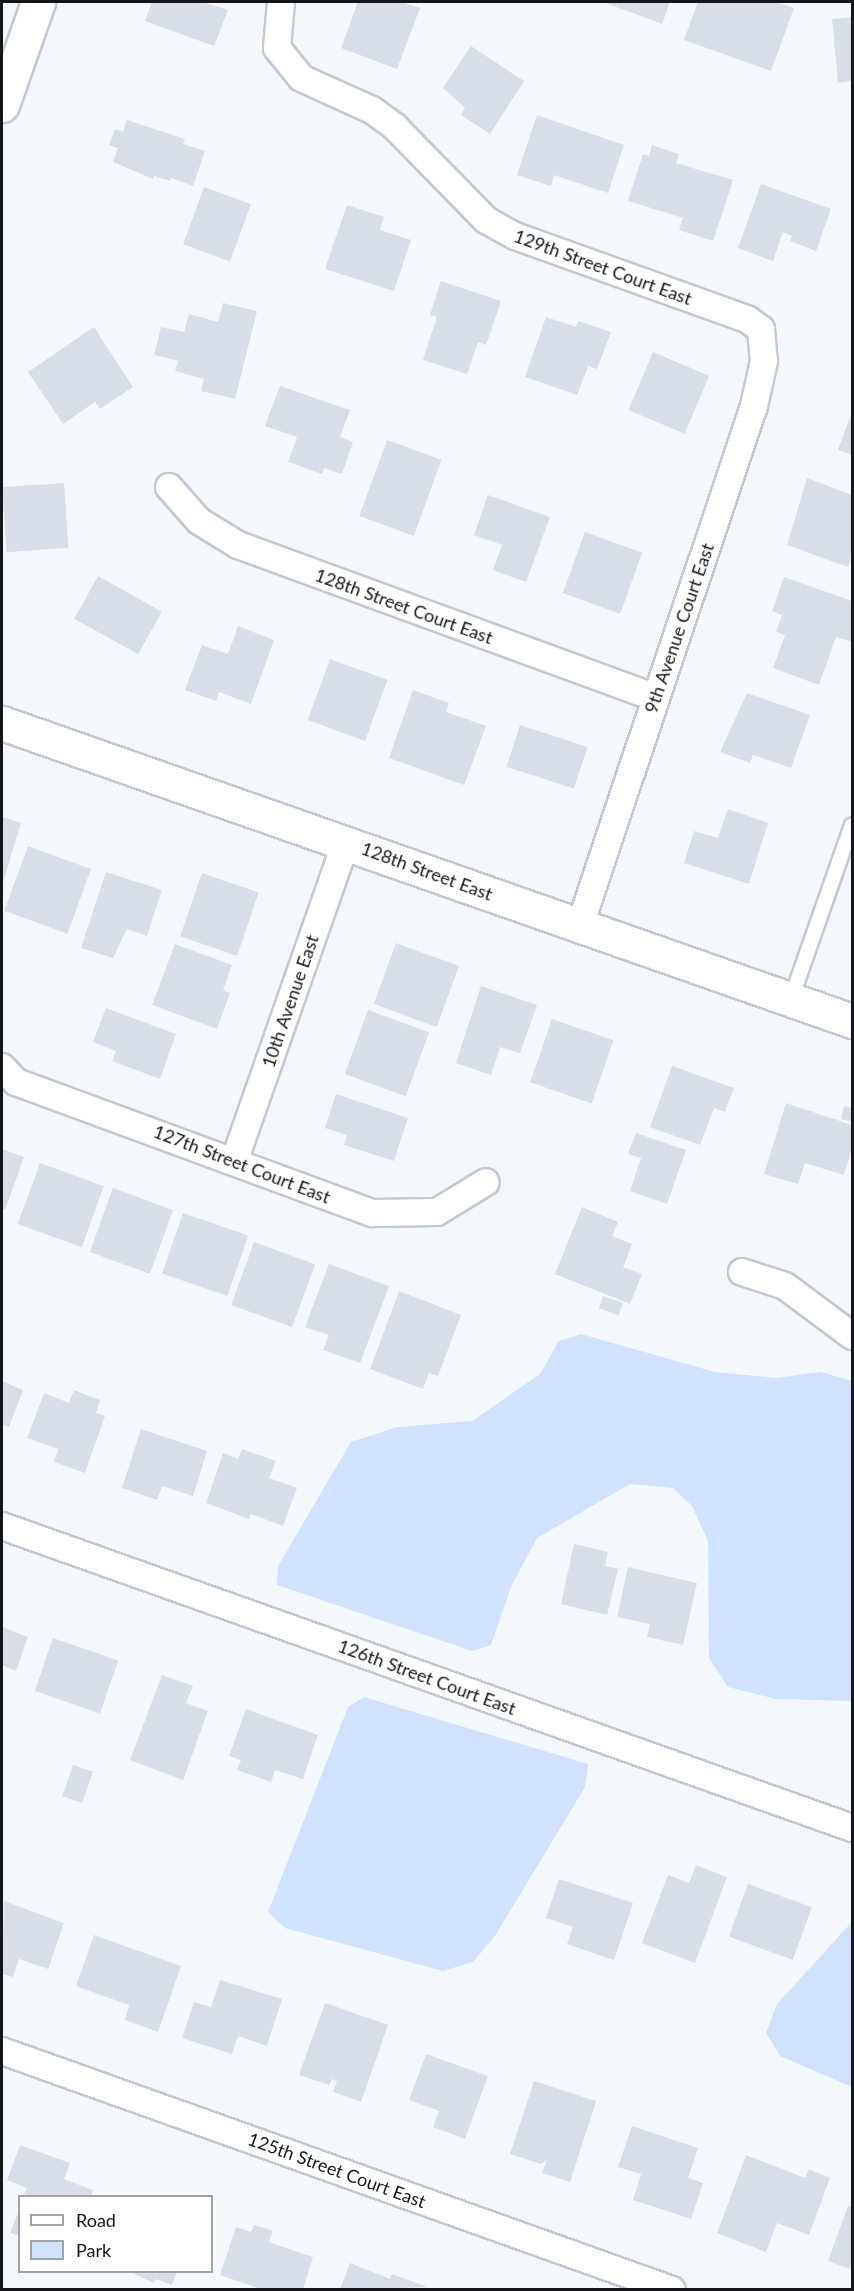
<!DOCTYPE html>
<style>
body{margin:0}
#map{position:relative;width:854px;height:2291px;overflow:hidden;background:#f4f8fd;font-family:Lato,sans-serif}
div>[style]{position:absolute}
.green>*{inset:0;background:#d0e2fd}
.building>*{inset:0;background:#d8dee8;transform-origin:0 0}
.roads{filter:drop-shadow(2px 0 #c3c9d2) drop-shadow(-2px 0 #c3c9d2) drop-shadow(0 2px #c3c9d2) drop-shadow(0 -2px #c3c9d2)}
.service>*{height:14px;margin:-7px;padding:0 7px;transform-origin:7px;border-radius:7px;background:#fff}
.minor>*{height:26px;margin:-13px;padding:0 13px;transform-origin:13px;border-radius:13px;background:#fff}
.tertiary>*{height:33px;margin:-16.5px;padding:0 16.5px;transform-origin:16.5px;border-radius:16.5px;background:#fff}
span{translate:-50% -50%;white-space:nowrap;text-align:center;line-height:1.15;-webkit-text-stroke:6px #fff;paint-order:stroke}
.street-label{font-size:18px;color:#14161a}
.frame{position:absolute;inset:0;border:3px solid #14161a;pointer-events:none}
.legend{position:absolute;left:18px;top:2195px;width:195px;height:78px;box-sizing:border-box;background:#fff;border:2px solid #a1a2a3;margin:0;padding:8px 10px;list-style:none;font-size:18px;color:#14161a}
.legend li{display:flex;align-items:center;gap:12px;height:30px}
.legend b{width:30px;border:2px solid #a1a2a3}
</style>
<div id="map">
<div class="green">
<i style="clip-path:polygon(581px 1334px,715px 1372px,776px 1378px,821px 1372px,852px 1381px,852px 1701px,776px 1699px,728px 1687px,709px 1658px,708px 1541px,692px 1506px,673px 1488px,630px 1484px,537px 1538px,511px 1587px,491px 1645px,472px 1651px,277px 1585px,278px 1566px,351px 1442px,397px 1427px,472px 1421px,540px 1374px,559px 1341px)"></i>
<i style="clip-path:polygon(364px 1697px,588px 1764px,585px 1787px,495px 1936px,473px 1962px,443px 1971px,285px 1928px,268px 1912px,348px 1707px)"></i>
<i style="clip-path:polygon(852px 1922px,852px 2087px,780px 2056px,766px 2033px,777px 2004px)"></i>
</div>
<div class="building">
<i style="clip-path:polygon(152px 2px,203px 2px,228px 10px,214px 46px,145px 21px)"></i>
<i style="clip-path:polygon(358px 2px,401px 2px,420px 8px,397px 69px,341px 48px)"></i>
<i style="clip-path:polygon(603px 2px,670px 2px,662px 24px)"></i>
<i style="clip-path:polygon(698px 2px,776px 2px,794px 8px,771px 71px,684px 40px)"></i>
<i style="clip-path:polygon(852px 17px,852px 81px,838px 83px,832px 19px)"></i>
<i style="clip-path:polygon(471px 46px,524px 81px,490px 134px,461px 115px,465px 108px,443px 88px)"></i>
<i style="clip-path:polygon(537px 115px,624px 145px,608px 193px,554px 175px,551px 186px,517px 175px)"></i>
<i style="clip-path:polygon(127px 120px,185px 139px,183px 144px,205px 151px,193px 186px,171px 178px,170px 181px,154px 176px,153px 179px,113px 162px,118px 148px,109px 145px,115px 129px,123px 132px)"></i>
<i style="clip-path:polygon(652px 145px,679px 154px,676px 163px,733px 180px,713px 241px,679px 230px,683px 218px,628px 201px,643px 154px,649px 156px)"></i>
<i style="clip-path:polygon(761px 184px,831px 209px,816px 251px,790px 241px,792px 236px,783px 232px,773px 261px,738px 248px)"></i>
<i style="left:204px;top:187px;width:50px;height:61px;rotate:20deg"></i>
<i style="clip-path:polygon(347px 205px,384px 217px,380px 230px,411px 240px,394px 291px,325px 269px)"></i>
<i style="clip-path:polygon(441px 281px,501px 301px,486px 345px,478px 342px,467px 374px,423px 360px,437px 317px,430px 315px)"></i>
<i style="clip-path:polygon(223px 303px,257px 311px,235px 399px,201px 391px,204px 379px,175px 371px,178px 361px,154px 355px,161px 327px,184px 332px,189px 314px,218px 322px)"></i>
<i style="clip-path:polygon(546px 317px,576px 327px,578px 321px,611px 332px,597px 369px,588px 366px,577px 395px,525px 377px)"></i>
<i style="clip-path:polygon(94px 327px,133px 387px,100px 409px,95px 402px,63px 424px,28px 372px)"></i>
<i style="left:653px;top:352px;width:61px;height:63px;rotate:23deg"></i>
<i style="clip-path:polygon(280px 386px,350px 410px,340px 437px,353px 442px,342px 474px,324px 468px,322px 474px,288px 462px,297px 437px,265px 426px)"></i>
<i style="clip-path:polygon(852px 412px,852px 455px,838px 450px)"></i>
<i style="left:387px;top:440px;width:58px;height:81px;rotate:20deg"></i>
<i style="clip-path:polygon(807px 478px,852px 495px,852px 555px,848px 567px,787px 545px)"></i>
<i style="left:64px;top:483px;width:65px;height:62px;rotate:86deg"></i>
<i style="clip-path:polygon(488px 495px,550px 517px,526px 582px,493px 570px,502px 545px,474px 535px)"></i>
<i style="left:585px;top:532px;width:61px;height:65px;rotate:20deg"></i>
<i style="left:98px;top:576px;width:73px;height:49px;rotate:29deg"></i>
<i style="clip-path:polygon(784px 577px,852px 601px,852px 642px,836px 637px,819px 685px,773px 668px,785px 635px,776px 632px,782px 615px,772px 611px)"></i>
<i style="clip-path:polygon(238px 626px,274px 640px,251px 704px,219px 692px,216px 701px,185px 690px,202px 645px,228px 654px)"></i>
<i style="left:330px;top:659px;width:61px;height:65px;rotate:20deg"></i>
<i style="clip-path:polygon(413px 690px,449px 703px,446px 712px,486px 726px,464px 785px,389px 758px)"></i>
<i style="clip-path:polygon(747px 693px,810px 715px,791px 768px,753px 755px,750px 763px,720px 752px)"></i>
<i style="left:520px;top:725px;width:71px;height:44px;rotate:18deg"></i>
<i style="clip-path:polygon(728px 809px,768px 823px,749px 884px,684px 863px,694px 831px,718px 838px)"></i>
<i style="clip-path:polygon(2px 817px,21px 823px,2px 885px)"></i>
<i style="left:28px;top:846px;width:67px;height:69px;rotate:20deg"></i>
<i style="clip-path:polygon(106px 872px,162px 890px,147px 936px,127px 929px,113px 958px,81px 948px)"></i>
<i style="left:202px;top:873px;width:60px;height:67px;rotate:19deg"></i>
<i style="left:396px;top:943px;width:67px;height:65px;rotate:20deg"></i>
<i style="clip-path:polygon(175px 944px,232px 965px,223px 990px,230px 993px,217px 1029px,152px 1005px)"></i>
<i style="clip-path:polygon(481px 986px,537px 1005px,520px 1053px,500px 1047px,491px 1075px,456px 1063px)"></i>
<i style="clip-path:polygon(106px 1008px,176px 1034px,160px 1079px,112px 1061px,116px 1051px,93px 1042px)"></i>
<i style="left:368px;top:1010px;width:65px;height:68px;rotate:20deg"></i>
<i style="left:552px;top:1019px;width:65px;height:67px;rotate:19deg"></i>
<i style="clip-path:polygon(672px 1066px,734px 1088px,725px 1112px,714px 1108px,700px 1145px,650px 1127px)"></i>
<i style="clip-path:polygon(336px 1094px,408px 1118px,394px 1161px,344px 1145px,347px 1135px,325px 1128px)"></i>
<i style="clip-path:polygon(786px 1103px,852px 1125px,852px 1148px,844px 1175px,805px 1163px,798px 1184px,764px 1174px)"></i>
<i style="clip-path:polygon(844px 1106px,852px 1108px,852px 1122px,841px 1119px)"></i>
<i style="clip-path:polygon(636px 1133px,686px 1150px,667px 1204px,630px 1191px,641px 1158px,628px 1154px)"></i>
<i style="clip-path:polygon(2px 1149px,24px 1157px,5px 1210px,2px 1209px)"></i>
<i style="left:40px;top:1163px;width:68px;height:65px;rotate:20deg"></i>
<i style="left:113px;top:1188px;width:64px;height:68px;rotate:20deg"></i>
<i style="clip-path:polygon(582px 1207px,618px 1222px,612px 1236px,632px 1244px,623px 1267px,642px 1274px,630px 1304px,555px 1274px)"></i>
<i style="left:183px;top:1213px;width:69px;height:64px;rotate:19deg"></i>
<i style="left:254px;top:1242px;width:65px;height:67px;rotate:20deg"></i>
<i style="clip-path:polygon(329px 1264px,389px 1286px,360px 1363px,323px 1350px,329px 1335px,305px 1327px)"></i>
<i style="clip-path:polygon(399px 1291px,461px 1315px,438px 1376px,429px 1373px,423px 1389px,370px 1369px)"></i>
<i style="left:603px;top:1296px;width:21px;height:13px;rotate:19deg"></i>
<i style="clip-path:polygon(2px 1381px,23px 1390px,9px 1427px,2px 1424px)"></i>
<i style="clip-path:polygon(74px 1390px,100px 1400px,96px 1413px,105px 1416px,85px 1473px,54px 1462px,58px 1449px,27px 1438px,44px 1393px,69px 1403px)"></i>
<i style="clip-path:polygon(141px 1429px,207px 1451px,193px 1496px,162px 1486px,157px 1500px,122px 1488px)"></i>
<i style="clip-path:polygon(242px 1449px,276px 1461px,269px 1478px,297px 1488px,283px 1526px,251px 1514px,249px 1519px,206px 1503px,223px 1453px,238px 1459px)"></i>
<i style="clip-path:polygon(574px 1544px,608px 1552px,605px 1566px,618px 1569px,607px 1615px,561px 1604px)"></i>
<i style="clip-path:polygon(628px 1567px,697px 1583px,683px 1645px,647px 1637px,650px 1624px,617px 1617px)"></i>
<i style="clip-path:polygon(2px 1627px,28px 1637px,16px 1671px,2px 1665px)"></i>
<i style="left:53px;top:1638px;width:69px;height:56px;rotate:19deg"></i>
<i style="clip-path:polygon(162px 1675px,193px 1686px,186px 1703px,208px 1711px,183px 1780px,130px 1760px)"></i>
<i style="clip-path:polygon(246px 1709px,318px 1735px,303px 1779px,275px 1770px,271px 1782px,237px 1770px,241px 1760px,229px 1756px)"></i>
<i style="left:73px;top:1765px;width:21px;height:33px;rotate:19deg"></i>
<i style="clip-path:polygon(696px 1865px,727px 1877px,695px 1963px,642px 1943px,668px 1875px,689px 1883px)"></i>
<i style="clip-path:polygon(559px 1879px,633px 1903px,614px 1960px,567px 1944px,573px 1927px,546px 1918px)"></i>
<i style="left:748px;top:1884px;width:68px;height:56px;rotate:20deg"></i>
<i style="clip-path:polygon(4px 1901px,64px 1923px,48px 1969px,19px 1959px,13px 1977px,2px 1974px)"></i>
<i style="clip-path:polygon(94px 1935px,181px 1966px,158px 2032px,125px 2020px,129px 2005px,76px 1986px)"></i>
<i style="clip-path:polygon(220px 1980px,282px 1999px,267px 2046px,238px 2036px,232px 2054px,182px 2038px,194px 2002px,211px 2007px)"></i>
<i style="clip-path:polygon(325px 2003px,388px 2025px,361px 2102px,333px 2092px,337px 2081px,332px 2079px,329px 2085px,299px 2075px)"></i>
<i style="clip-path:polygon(426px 2054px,488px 2076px,465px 2139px,433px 2127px,439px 2111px,409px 2100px)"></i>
<i style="clip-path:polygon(534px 2081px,596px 2101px,570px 2182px,542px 2173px,547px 2160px,541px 2164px,510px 2154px)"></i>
<i style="clip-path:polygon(632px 2126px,698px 2148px,688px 2178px,703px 2183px,691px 2219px,633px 2200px,641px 2174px,618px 2167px)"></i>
<i style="clip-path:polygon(20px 2145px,70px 2163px,64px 2179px,93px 2190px,91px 2196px,23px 2196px,27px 2188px,7px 2180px)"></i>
<i style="clip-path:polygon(746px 2155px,805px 2178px,809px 2169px,830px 2178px,809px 2235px,777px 2223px,766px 2252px,717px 2233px)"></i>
<i style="clip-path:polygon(848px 2206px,852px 2207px,852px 2270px,828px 2261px)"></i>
<i style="clip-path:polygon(20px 2208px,20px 2236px,10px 2233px)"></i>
<i style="clip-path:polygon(254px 2225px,273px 2231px,269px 2242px,313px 2257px,303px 2290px,263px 2290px,220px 2275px,236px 2227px,251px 2232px)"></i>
<i style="clip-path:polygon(350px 2263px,390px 2279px,392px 2274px,427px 2287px,340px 2290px)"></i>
<i style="clip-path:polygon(130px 2272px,177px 2272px,172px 2285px,156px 2279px,154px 2283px)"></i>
</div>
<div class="roads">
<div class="service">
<i style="left:791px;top:999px;width:184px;rotate:-70.7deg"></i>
</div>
<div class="minor">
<i style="left:281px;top:2px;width:46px;rotate:95deg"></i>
<i style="left:277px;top:48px;width:38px;rotate:51deg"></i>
<i style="left:301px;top:78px;width:78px;rotate:24.3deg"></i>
<i style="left:372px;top:110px;width:29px;rotate:36deg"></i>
<i style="left:395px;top:127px;width:130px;rotate:45.6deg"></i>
<i style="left:486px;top:220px;width:33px;rotate:29deg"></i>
<i style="left:515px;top:236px;width:246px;rotate:19.7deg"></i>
<i style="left:747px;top:319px;width:17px;rotate:36deg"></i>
<i style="left:761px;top:329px;width:32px;rotate:85deg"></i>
<i style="left:764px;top:361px;width:46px;rotate:102.5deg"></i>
<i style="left:754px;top:406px;width:547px;rotate:108.53deg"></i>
<i style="left:169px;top:487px;width:45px;rotate:48.6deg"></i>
<i style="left:199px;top:521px;width:46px;rotate:31.6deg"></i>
<i style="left:238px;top:545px;width:444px;rotate:20.1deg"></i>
<i style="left:2px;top:1067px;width:21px;rotate:47deg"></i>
<i style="left:16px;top:1082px;width:380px;rotate:20.2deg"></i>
<i style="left:373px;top:1213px;width:64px;rotate:-0.9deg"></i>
<i style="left:437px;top:1212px;width:57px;rotate:-31.5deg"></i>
<i style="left:235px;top:1159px;width:336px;rotate:-70.7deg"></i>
<i style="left:742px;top:1272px;width:45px;rotate:18deg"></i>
<i style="left:785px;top:1286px;width:84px;rotate:36.7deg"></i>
<i style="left:2px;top:1526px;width:902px;rotate:19.56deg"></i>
<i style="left:2px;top:2051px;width:711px;rotate:19.63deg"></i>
</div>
<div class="tertiary">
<i style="left:2px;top:105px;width:109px;rotate:-70.7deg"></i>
<i style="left:2px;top:723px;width:901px;rotate:19.32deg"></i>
</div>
</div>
<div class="street-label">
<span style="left:603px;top:267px;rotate:20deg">129th Street Court East</span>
<span style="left:404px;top:606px;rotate:20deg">128th Street Court East</span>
<span style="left:679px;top:628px;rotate:-71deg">9th Avenue Court East</span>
<span style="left:427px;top:871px;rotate:20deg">128th Street East</span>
<span style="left:290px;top:1001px;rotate:-71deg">10th Avenue East</span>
<span style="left:242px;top:1164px;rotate:21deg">127th Street Court East</span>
<span style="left:427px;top:1677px;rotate:20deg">126th Street Court East</span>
<span style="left:337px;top:2170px;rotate:20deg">125th Street Court East</span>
</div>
<div class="frame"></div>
<ul class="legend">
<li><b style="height:8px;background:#fff"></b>Road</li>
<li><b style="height:16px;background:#d0e2fd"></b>Park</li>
</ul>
</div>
